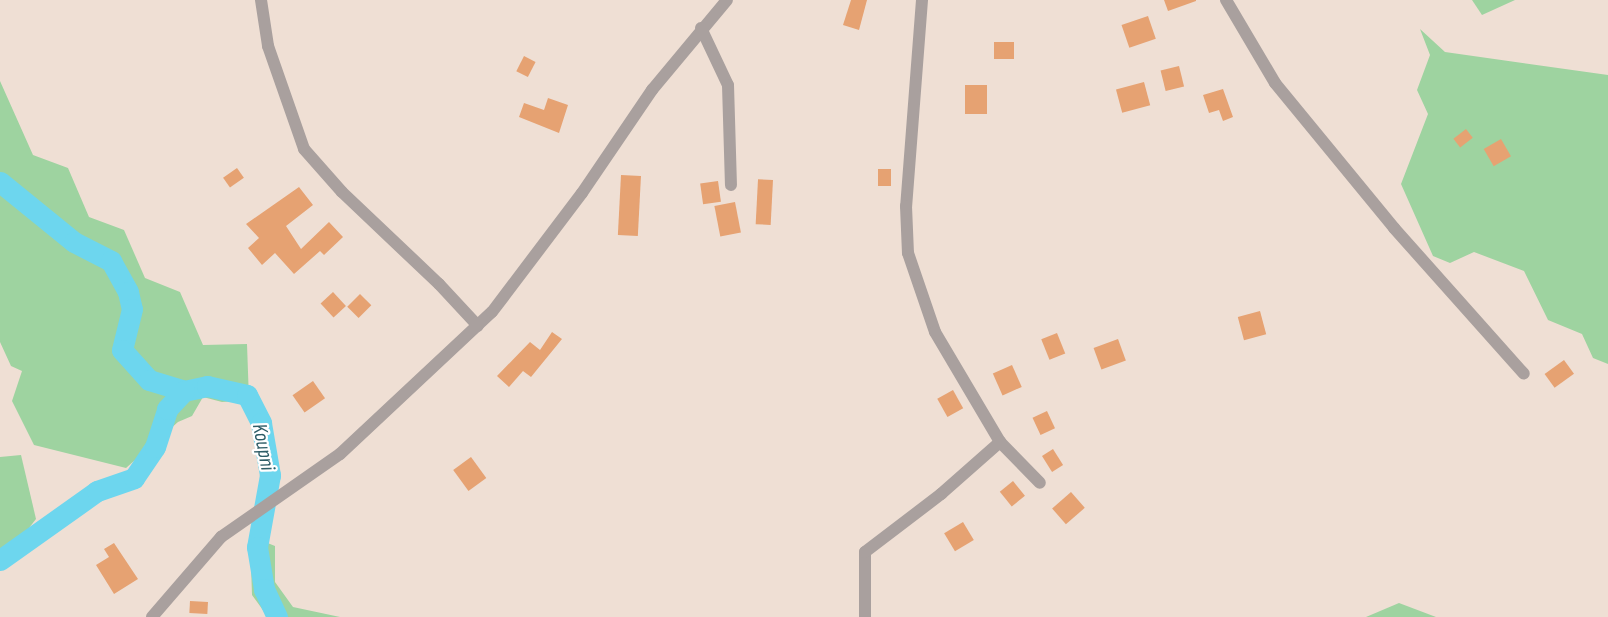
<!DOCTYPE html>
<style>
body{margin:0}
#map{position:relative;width:1608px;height:617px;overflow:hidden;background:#efdfd4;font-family:"Sofia Sans Condensed",sans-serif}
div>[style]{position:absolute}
.green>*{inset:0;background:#9ed3a0}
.river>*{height:21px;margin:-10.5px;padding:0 10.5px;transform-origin:10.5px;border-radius:10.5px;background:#6dd6ee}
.building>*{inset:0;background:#e6a272;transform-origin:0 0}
.minor>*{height:12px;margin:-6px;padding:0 6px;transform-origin:6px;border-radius:6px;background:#a9a09e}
span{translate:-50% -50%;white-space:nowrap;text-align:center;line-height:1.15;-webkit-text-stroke:4.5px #fff;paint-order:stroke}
.water-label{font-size:21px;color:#2e5c66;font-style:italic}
</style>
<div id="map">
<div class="green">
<i style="clip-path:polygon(1472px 0,1515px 0,1482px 15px)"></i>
<i style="clip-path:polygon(1420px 29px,1445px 52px,1608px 75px,1608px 364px,1593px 358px,1582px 334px,1548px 320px,1524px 271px,1474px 252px,1450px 263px,1433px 256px,1401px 184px,1428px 114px,1417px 90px,1430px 55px)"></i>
<i style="clip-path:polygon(0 81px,33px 155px,68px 168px,89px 217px,124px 230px,145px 278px,180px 292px,203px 345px,247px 344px,249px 400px,222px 402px,203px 397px,192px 416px,178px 422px,126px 468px,34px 445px,12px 401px,22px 371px,11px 366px,0 342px)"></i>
<i style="clip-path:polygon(21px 455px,36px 519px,0 565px,0 457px)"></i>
<i style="clip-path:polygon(250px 536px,275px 546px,275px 582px,293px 607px,340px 617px,268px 617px,252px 595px)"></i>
<i style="clip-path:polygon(1399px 603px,1436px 617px,1366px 617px)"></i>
</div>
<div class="river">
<i style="left:0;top:182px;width:95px;rotate:39deg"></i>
<i style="left:74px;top:242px;width:42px;rotate:27.2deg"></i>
<i style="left:111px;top:261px;width:35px;rotate:61deg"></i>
<i style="left:128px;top:292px;width:17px;rotate:77deg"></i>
<i style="left:132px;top:309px;width:42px;rotate:103.7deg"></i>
<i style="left:122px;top:350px;width:40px;rotate:48deg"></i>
<i style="left:149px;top:380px;width:37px;rotate:17deg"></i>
<i style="left:184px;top:391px;width:24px;rotate:-12deg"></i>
<i style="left:207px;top:386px;width:41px;rotate:12.7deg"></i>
<i style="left:247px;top:395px;width:31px;rotate:63deg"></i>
<i style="left:261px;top:423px;width:53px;rotate:80.2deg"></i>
<i style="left:270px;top:475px;width:73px;rotate:100.2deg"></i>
<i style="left:257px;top:547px;width:43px;rotate:80.5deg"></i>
<i style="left:264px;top:589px;width:31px;rotate:65deg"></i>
<i style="left:0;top:560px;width:119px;rotate:-35.4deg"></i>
<i style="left:97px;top:491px;width:39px;rotate:-19deg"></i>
<i style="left:134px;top:478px;width:37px;rotate:-56deg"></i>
<i style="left:155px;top:447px;width:40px;rotate:-72deg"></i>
<i style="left:167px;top:409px;width:25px;rotate:-47deg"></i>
</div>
<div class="building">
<i style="clip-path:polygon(851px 0,867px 0,859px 30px,843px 25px)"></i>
<i style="clip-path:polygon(1164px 0,1196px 0,1196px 1px,1168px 11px)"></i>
<i style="left:1148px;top:16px;width:24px;height:28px;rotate:71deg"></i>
<i style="left:994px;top:42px;width:20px;height:17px"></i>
<i style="left:524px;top:56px;width:13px;height:17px;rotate:27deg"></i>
<i style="left:1179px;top:66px;width:21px;height:19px;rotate:76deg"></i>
<i style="left:1144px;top:82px;width:24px;height:29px;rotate:75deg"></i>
<i style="left:965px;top:85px;width:22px;height:29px"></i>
<i style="clip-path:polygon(1223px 89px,1233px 117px,1223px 121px,1219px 110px,1209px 113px,1203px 95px)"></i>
<i style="clip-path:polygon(548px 98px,568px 105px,559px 133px,519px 117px,524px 103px,544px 110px)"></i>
<i style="left:1466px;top:129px;width:11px;height:16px;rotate:52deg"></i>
<i style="left:1501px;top:139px;width:20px;height:20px;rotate:60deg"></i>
<i style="left:237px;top:168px;width:12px;height:17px;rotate:55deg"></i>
<i style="left:878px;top:169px;width:13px;height:17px"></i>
<i style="left:621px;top:175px;width:20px;height:60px;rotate:3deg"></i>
<i style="left:773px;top:180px;width:45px;height:15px;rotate:93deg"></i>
<i style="left:718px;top:181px;width:21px;height:18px;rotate:82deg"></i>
<i style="clip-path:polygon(299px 187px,313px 205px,286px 226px,301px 249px,329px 222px,343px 237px,324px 255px,320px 251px,294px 274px,275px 253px,262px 265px,248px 248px,259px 238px,246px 224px)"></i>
<i style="left:735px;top:202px;width:31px;height:21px;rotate:79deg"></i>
<i style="left:333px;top:292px;width:19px;height:17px;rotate:47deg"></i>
<i style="left:360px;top:294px;width:16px;height:18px;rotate:45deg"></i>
<i style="left:1260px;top:311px;width:24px;height:23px;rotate:75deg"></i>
<i style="clip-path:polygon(552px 332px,562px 339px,531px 377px,523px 371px,509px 387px,497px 376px,530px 342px,540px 350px)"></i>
<i style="left:1057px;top:333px;width:22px;height:17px;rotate:68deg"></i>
<i style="left:1118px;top:339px;width:23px;height:26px;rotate:70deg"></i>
<i style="left:1564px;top:360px;width:17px;height:24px;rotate:54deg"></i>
<i style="left:1012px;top:365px;width:24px;height:21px;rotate:66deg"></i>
<i style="left:313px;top:381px;width:21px;height:25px;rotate:55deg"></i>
<i style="left:953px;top:390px;width:21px;height:18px;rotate:61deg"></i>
<i style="left:1047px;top:411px;width:19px;height:16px;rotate:65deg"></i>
<i style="left:1053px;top:449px;width:19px;height:13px;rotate:58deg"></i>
<i style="left:471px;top:457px;width:26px;height:22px;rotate:54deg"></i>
<i style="left:1013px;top:481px;width:19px;height:17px;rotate:51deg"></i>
<i style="left:1071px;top:492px;width:21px;height:25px;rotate:49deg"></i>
<i style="left:963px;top:522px;width:21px;height:22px;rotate:59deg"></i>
<i style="clip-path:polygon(114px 543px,138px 579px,114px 594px,96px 565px,109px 557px,104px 549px)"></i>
<i style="left:190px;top:601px;width:18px;height:12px;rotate:3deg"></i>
</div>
<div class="minor">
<i style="left:261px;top:0;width:47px;rotate:81.3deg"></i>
<i style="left:268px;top:46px;width:109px;rotate:70.7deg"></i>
<i style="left:304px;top:149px;width:57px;rotate:48.5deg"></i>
<i style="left:342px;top:192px;width:134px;rotate:43.5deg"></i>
<i style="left:439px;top:284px;width:57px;rotate:47.1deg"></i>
<i style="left:922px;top:0;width:207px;rotate:94.4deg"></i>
<i style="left:906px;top:206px;width:47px;rotate:87.6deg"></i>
<i style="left:908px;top:253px;width:83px;rotate:71.1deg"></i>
<i style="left:935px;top:332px;width:128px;rotate:59.4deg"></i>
<i style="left:1000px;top:442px;width:57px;rotate:45.7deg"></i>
<i style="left:1226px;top:0;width:96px;rotate:59.4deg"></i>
<i style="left:1275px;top:83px;width:188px;rotate:50.6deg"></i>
<i style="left:1394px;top:228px;width:195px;rotate:48.3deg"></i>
<i style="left:701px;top:28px;width:63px;rotate:64.7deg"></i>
<i style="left:728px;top:85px;width:100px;rotate:88.3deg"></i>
<i style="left:152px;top:617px;width:106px;rotate:-49.2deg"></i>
<i style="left:221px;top:537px;width:145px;rotate:-34.9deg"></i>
<i style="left:340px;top:454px;width:208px;rotate:-43.1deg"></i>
<i style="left:492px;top:312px;width:149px;rotate:-52.9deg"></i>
<i style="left:582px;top:193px;width:125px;rotate:-55.8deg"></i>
<i style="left:652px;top:90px;width:117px;rotate:-50.2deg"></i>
<i style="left:865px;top:617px;width:65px;rotate:-90deg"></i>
<i style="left:865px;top:552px;width:96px;rotate:-37.3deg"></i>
<i style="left:941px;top:494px;width:79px;rotate:-41.4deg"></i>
</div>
<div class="water-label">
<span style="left:263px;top:447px;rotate:79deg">Koupni</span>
</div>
</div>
